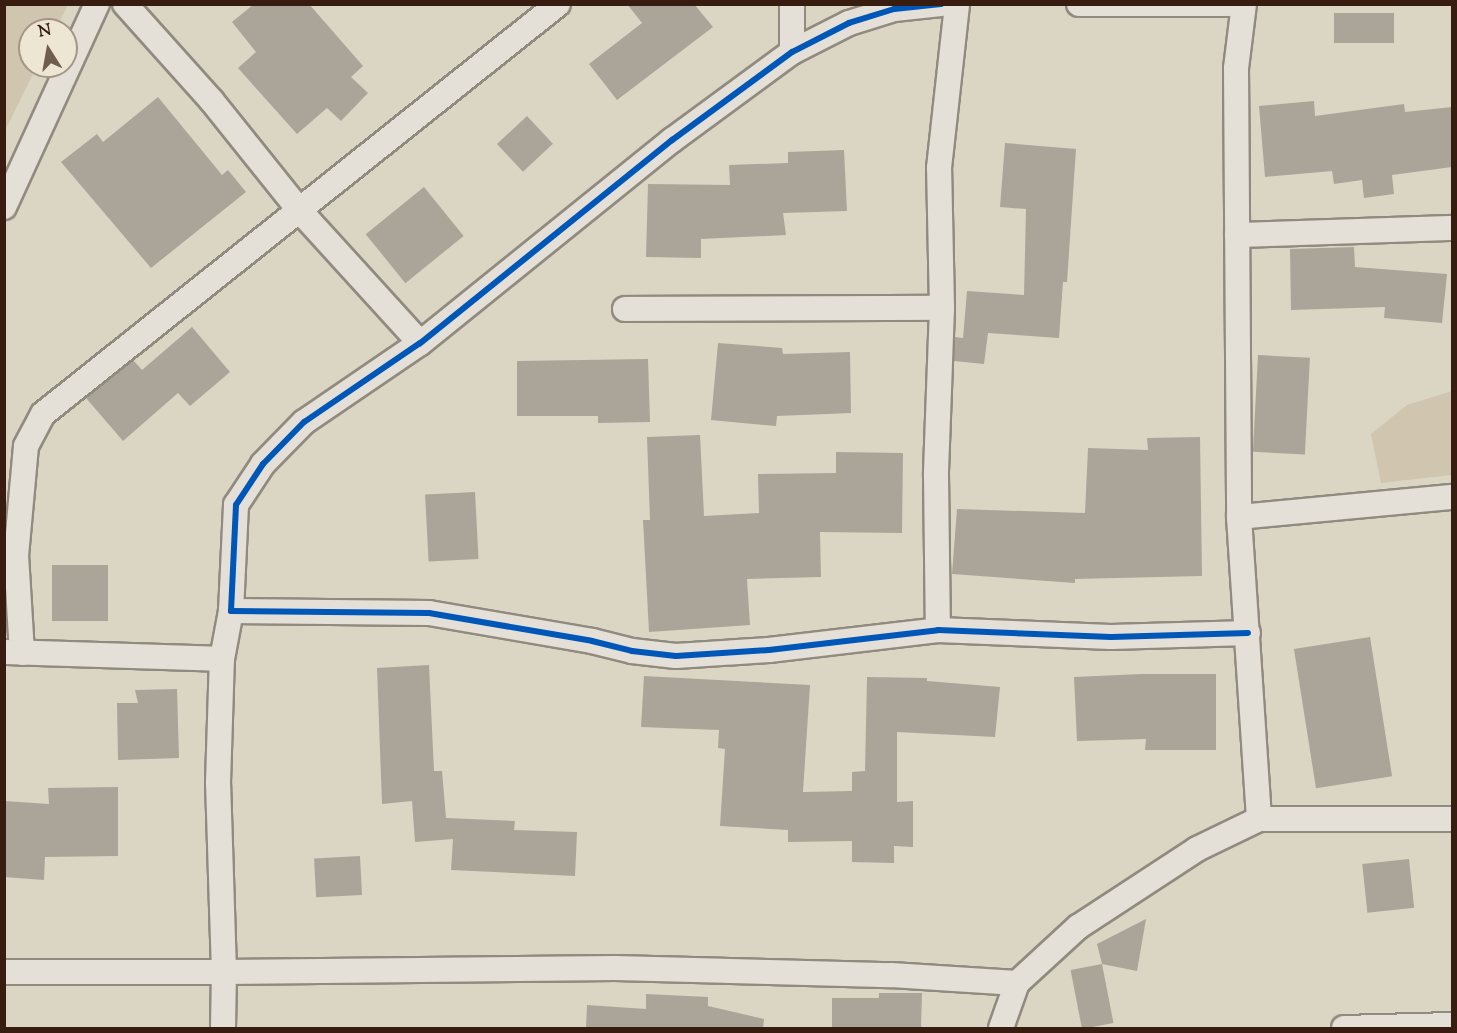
<!DOCTYPE html>
<style>
body{margin:0}
#map{position:relative;width:1457px;height:1033px;overflow:hidden;background:#dbd5c4;font-family:"Sorts Mill Goudy",serif}
div>[style]{position:absolute}
.green>*{inset:0;background:#d0c6af}
.building>*{inset:0;background:#aba599;transform-origin:0 0}
.roads{filter:drop-shadow(2px 0 #918a7f) drop-shadow(-2px 0 #918a7f) drop-shadow(0 2px #918a7f) drop-shadow(0 -2px #918a7f)}
.minor>*{height:24px;margin:-12px;padding:0 12px;transform-origin:12px;border-radius:12px;background:#e4e0d8}
.cycleway>*{height:6px;margin:-3px;padding:0 3px;transform-origin:3px;border-radius:3px;background:#0057b8}
span{translate:-50% -50%;white-space:nowrap;text-align:center;line-height:1.15;-webkit-text-stroke:5px #ede6d3;paint-order:stroke}
.frame{position:absolute;inset:0;border:6px solid #371c0f;pointer-events:none}
.north{position:absolute;left:18px;top:18px;width:60px;height:60px;box-sizing:border-box;background:#ede6d3;border:2px solid #a49585;border-radius:50%;rotate:349deg;font-size:16px;font-weight:700;line-height:24px;text-align:center;color:#371c0f}
.north::after{content:'';display:block;margin:auto;width:21px;height:27px;background:#705d4e;clip-path:polygon(50% 0,100% 100%,50% 72%,0 100%)}
</style>
<div id="map">
<div class="green">
<i style="clip-path:polygon(5px 4px,68px 5px,55px 30px,30px 30px,30px 66px,37px 66px,5px 131px)"></i>
<i style="clip-path:polygon(1452px 391px,1452px 475px,1381px 483px,1371px 434px,1407px 405px)"></i>
</div>
<div class="building">
<i style="clip-path:polygon(254px 4px,309px 4px,363px 66px,351px 77px,368px 93px,341px 121px,327px 108px,297px 134px,238px 68px,256px 52px,232px 22px)"></i>
<i style="clip-path:polygon(627px 4px,694px 4px,713px 27px,617px 100px,589px 64px,642px 23px)"></i>
<i style="left:1334px;top:13px;width:60px;height:30px"></i>
<i style="clip-path:polygon(158px 97px,222px 175px,228px 170px,246px 192px,151px 268px,61px 162px,97px 134px,103px 142px)"></i>
<i style="clip-path:polygon(1314px 101px,1315px 116px,1404px 104px,1405px 112px,1452px 107px,1452px 167px,1392px 175px,1394px 194px,1364px 198px,1362px 180px,1334px 184px,1332px 171px,1265px 177px,1259px 106px)"></i>
<i style="left:527px;top:116px;width:38px;height:41px;rotate:47deg"></i>
<i style="clip-path:polygon(1005px 143px,1076px 149px,1067px 282px,1063px 282px,1059px 338px,988px 333px,984px 364px,954px 361px,955px 337px,963px 338px,967px 291px,1024px 295px,1026px 209px,1000px 207px)"></i>
<i style="clip-path:polygon(844px 150px,847px 211px,783px 213px,786px 235px,701px 239px,701px 258px,646px 257px,648px 184px,730px 185px,729px 165px,788px 163px,788px 152px)"></i>
<i style="left:424px;top:187px;width:63px;height:75px;rotate:51deg"></i>
<i style="clip-path:polygon(1354px 247px,1355px 267px,1447px 274px,1442px 323px,1384px 318px,1385px 307px,1291px 310px,1290px 249px)"></i>
<i style="clip-path:polygon(192px 327px,230px 372px,190px 406px,178px 393px,123px 441px,86px 398px,133px 360px,142px 370px)"></i>
<i style="clip-path:polygon(718px 343px,782px 348px,783px 354px,850px 352px,851px 413px,777px 416px,776px 426px,711px 420px)"></i>
<i style="left:1258px;top:355px;width:52px;height:97px;rotate:3deg"></i>
<i style="clip-path:polygon(648px 359px,650px 422px,598px 423px,598px 416px,517px 416px,517px 361px)"></i>
<i style="clip-path:polygon(700px 435px,704px 516px,759px 513px,758px 474px,836px 473px,836px 452px,903px 453px,902px 533px,820px 532px,821px 577px,747px 579px,750px 625px,649px 632px,643px 520px,650px 520px,647px 437px)"></i>
<i style="clip-path:polygon(1200px 437px,1202px 576px,1075px 579px,1075px 583px,952px 574px,957px 509px,1085px 513px,1088px 448px,1148px 450px,1147px 438px)"></i>
<i style="left:475px;top:492px;width:67px;height:50px;rotate:87deg"></i>
<i style="left:52px;top:565px;width:56px;height:56px"></i>
<i style="left:1370px;top:637px;width:141px;height:77px;rotate:81deg"></i>
<i style="clip-path:polygon(429px 665px,434px 771px,442px 771px,446px 818px,515px 821px,514px 830px,577px 832px,575px 876px,451px 870px,453px 839px,415px 842px,412px 801px,382px 804px,377px 668px)"></i>
<i style="clip-path:polygon(1142px 674px,1216px 674px,1216px 750px,1145px 750px,1146px 739px,1077px 741px,1074px 677px)"></i>
<i style="clip-path:polygon(644px 676px,810px 685px,803px 792px,852px 791px,852px 772px,865px 771px,867px 677px,927px 678px,927px 681px,1000px 687px,995px 737px,897px 732px,897px 802px,913px 801px,913px 847px,894px 846px,894px 863px,852px 862px,852px 841px,788px 842px,788px 830px,720px 826px,725px 749px,718px 748px,719px 730px,641px 727px)"></i>
<i style="clip-path:polygon(177px 689px,179px 758px,118px 760px,117px 703px,138px 703px,135px 690px)"></i>
<i style="clip-path:polygon(118px 787px,118px 856px,45px 857px,44px 880px,4px 877px,4px 801px,49px 804px,48px 788px)"></i>
<i style="left:360px;top:856px;width:39px;height:46px;rotate:87deg"></i>
<i style="left:1409px;top:859px;width:49px;height:47px;rotate:84deg"></i>
<i style="clip-path:polygon(1146px 919px,1137px 971px,1102px 964px,1097px 944px)"></i>
<i style="left:1102px;top:964px;width:60px;height:32px;rotate:79deg"></i>
<i style="clip-path:polygon(879px 993px,922px 993px,921px 1029px,832px 1028px,832px 998px,879px 998px)"></i>
<i style="clip-path:polygon(646px 994px,708px 997px,708px 1006px,764px 1019px,763px 1029px,586px 1029px,587px 1005px,646px 1009px)"></i>
</div>
<div class="roads">
<div class="minor">
<i style="left:125px;top:4px;width:130px;rotate:48.1deg"></i>
<i style="left:212px;top:101px;width:141px;rotate:51.3deg"></i>
<i style="left:300px;top:211px;width:178px;rotate:47.7deg"></i>
<i style="left:792px;top:4px;width:48px;rotate:90deg"></i>
<i style="left:941px;top:4px;width:47px;rotate:173.9deg"></i>
<i style="left:894px;top:9px;width:47px;rotate:162.7deg"></i>
<i style="left:849px;top:23px;width:64px;rotate:153deg"></i>
<i style="left:792px;top:52px;width:149px;rotate:143.7deg"></i>
<i style="left:672px;top:140px;width:324px;rotate:141.1deg"></i>
<i style="left:420px;top:343px;width:140px;rotate:145.7deg"></i>
<i style="left:304px;top:422px;width:59px;rotate:134.3deg"></i>
<i style="left:263px;top:464px;width:49px;rotate:123.4deg"></i>
<i style="left:236px;top:505px;width:106px;rotate:92.7deg"></i>
<i style="left:231px;top:611px;width:198px;rotate:0.6deg"></i>
<i style="left:429px;top:613px;width:165px;rotate:9.7deg"></i>
<i style="left:592px;top:641px;width:41px;rotate:14deg"></i>
<i style="left:632px;top:651px;width:44px;rotate:6.5deg"></i>
<i style="left:676px;top:656px;width:93px;rotate:-3.7deg"></i>
<i style="left:769px;top:650px;width:170px;rotate:-6.7deg"></i>
<i style="left:938px;top:630px;width:173px;rotate:2.3deg"></i>
<i style="left:1111px;top:637px;width:137px;rotate:-1.7deg"></i>
<i style="left:1079px;top:4px;width:150px"></i>
<i style="left:1244px;top:4px;width:64px;rotate:97.1deg"></i>
<i style="left:1236px;top:68px;width:449px;rotate:89.6deg"></i>
<i style="left:1239px;top:517px;width:303px;rotate:86.2deg"></i>
<i style="left:4px;top:207px;width:223px;rotate:-65.4deg"></i>
<i style="left:1237px;top:235px;width:215px;rotate:-1.9deg"></i>
<i style="left:942px;top:308px;width:140px;rotate:-91.2deg"></i>
<i style="left:939px;top:168px;width:165px;rotate:-83.7deg"></i>
<i style="left:625px;top:309px;width:317px;rotate:-0.2deg"></i>
<i style="left:942px;top:308px;width:167px;rotate:92.1deg"></i>
<i style="left:936px;top:475px;width:155px;rotate:89.3deg"></i>
<i style="left:1239px;top:517px;width:214px;rotate:-5.4deg"></i>
<i style="left:4px;top:652px;width:218px;rotate:1.8deg"></i>
<i style="left:22px;top:653px;width:97px;rotate:-93.5deg"></i>
<i style="left:16px;top:556px;width:110px;rotate:-84.8deg"></i>
<i style="left:26px;top:446px;width:36px;rotate:-62deg"></i>
<i style="left:43px;top:414px;width:658px;rotate:-38.52deg"></i>
<i style="left:4px;top:972px;width:220px"></i>
<i style="left:224px;top:972px;width:189px;rotate:-91.8deg"></i>
<i style="left:218px;top:783px;width:124px;rotate:-88.2deg"></i>
<i style="left:222px;top:659px;width:49px;rotate:-79.4deg"></i>
<i style="left:223px;top:1028px;width:56px;rotate:-89deg"></i>
<i style="left:224px;top:972px;width:391px;rotate:-0.6deg"></i>
<i style="left:615px;top:968px;width:276px;rotate:1.5deg"></i>
<i style="left:891px;top:975px;width:126px;rotate:3.6deg"></i>
<i style="left:1001px;top:1028px;width:48px;rotate:-70.4deg"></i>
<i style="left:1017px;top:983px;width:83px;rotate:-42.6deg"></i>
<i style="left:1078px;top:927px;width:142px;rotate:-33.2deg"></i>
<i style="left:1197px;top:849px;width:69px;rotate:-25.8deg"></i>
<i style="left:1259px;top:819px;width:193px"></i>
<i style="left:1344px;top:1028px;width:108px;rotate:-1.6deg"></i>
</div>
</div>
<div class="cycleway">
<i style="left:941px;top:4px;width:47px;rotate:173.9deg"></i>
<i style="left:894px;top:9px;width:47px;rotate:162.7deg"></i>
<i style="left:849px;top:23px;width:64px;rotate:153deg"></i>
<i style="left:792px;top:52px;width:149px;rotate:143.7deg"></i>
<i style="left:672px;top:140px;width:324px;rotate:141.1deg"></i>
<i style="left:420px;top:343px;width:140px;rotate:145.7deg"></i>
<i style="left:304px;top:422px;width:59px;rotate:134.3deg"></i>
<i style="left:263px;top:464px;width:49px;rotate:123.4deg"></i>
<i style="left:236px;top:505px;width:106px;rotate:92.7deg"></i>
<i style="left:231px;top:611px;width:198px;rotate:0.6deg"></i>
<i style="left:429px;top:613px;width:165px;rotate:9.7deg"></i>
<i style="left:592px;top:641px;width:41px;rotate:14deg"></i>
<i style="left:632px;top:651px;width:44px;rotate:6.5deg"></i>
<i style="left:676px;top:656px;width:93px;rotate:-3.7deg"></i>
<i style="left:769px;top:650px;width:170px;rotate:-6.7deg"></i>
<i style="left:938px;top:630px;width:173px;rotate:2.3deg"></i>
<i style="left:1111px;top:637px;width:137px;rotate:-1.7deg"></i>
</div>
<div class="frame"></div>
<div class="north">N</div>
</div>
